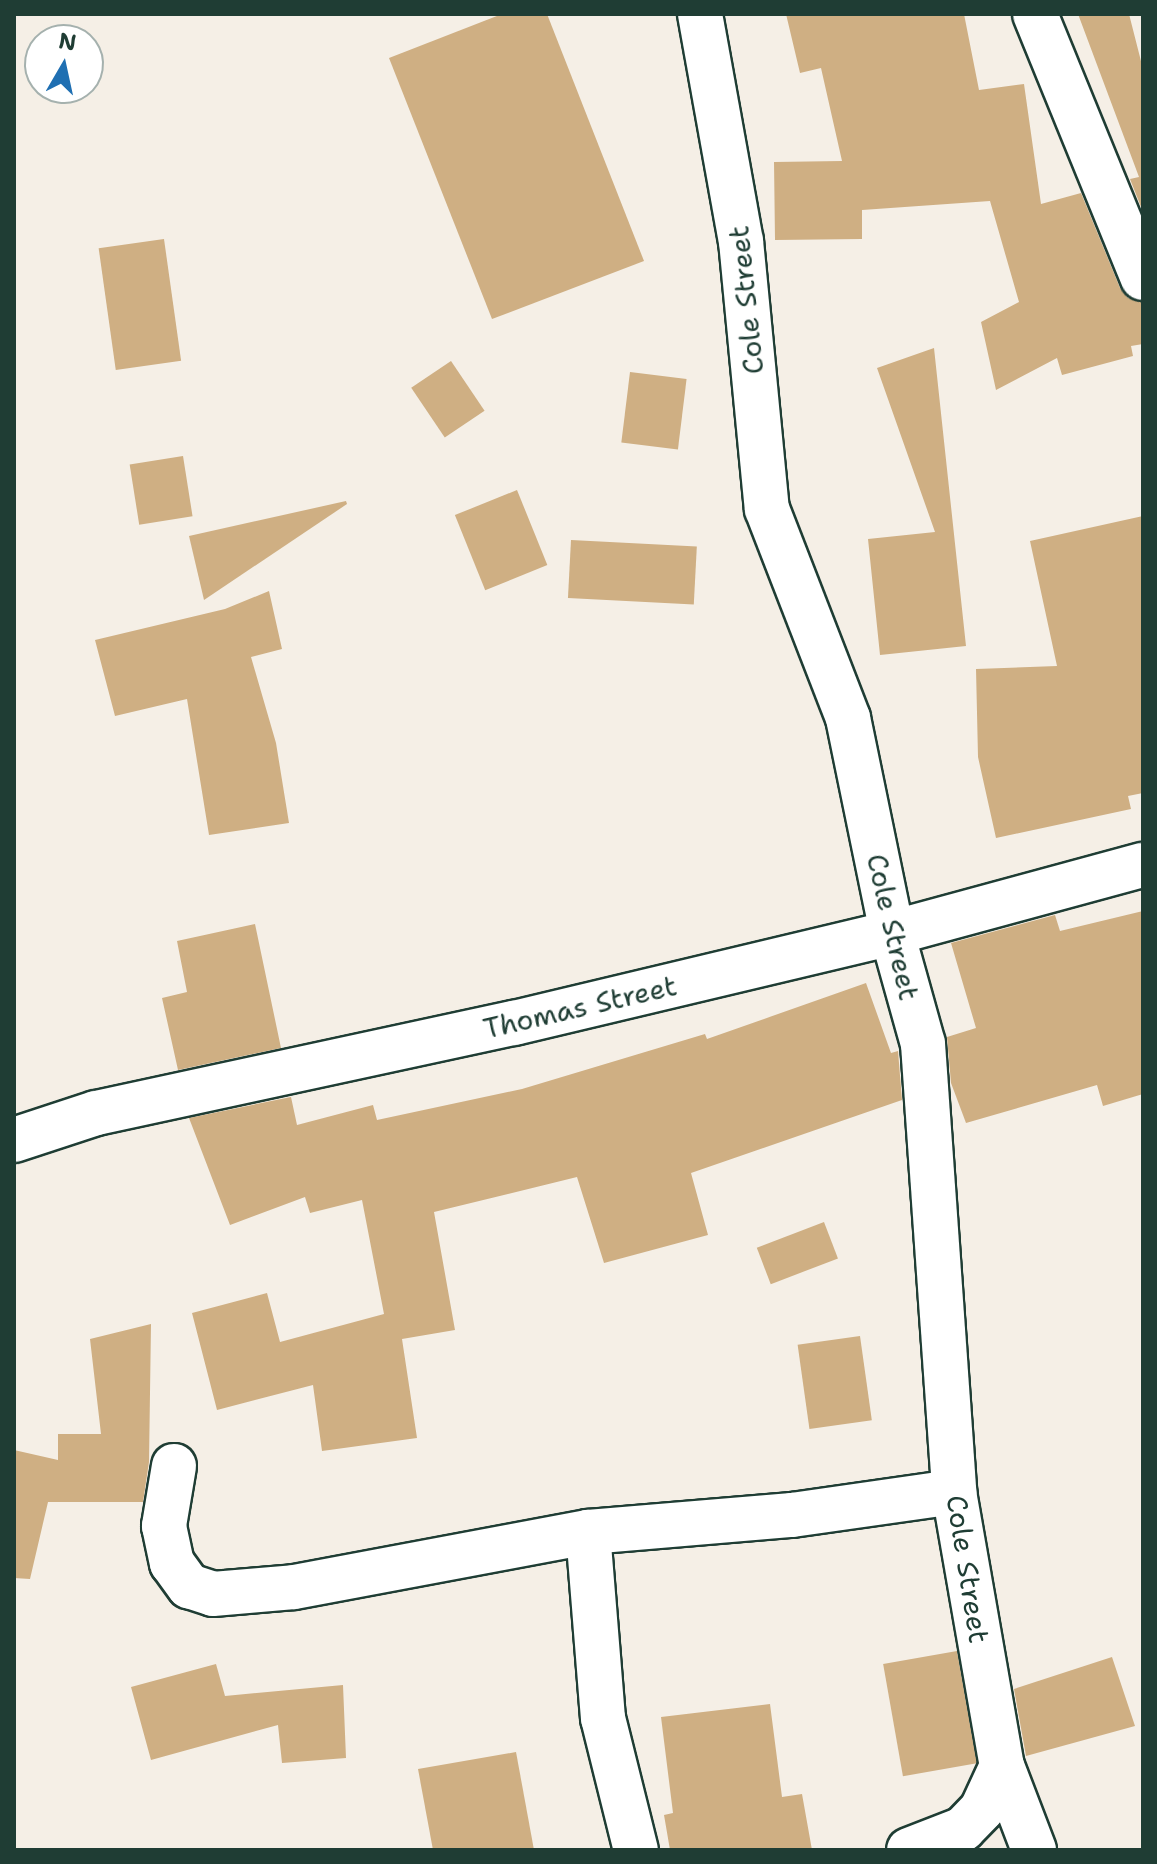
<!DOCTYPE html>
<style>
body{margin:0}
#map{position:relative;width:1157px;height:1864px;overflow:hidden;background:#f5efe6;font-family:"Shantell Sans",sans-serif}
div>[style]{position:absolute}
.building>*{inset:0;background:#cfaf83;transform-origin:0 0}
.roads{filter:drop-shadow(2px 0 #1f3d34) drop-shadow(-2px 0 #1f3d34) drop-shadow(0 2px #1f3d34) drop-shadow(0 -2px #1f3d34)}
.minor>*{height:44px;margin:-22px;padding:0 22px;transform-origin:22px;border-radius:22px;background:#fff}
span{translate:-50% -50%;white-space:nowrap;text-align:center;line-height:1.15;-webkit-text-stroke:8px #fff;paint-order:stroke}
.street-label{font-size:28px;color:#1f3d34}
.frame{position:absolute;inset:0;border:16px solid #1f3d34;pointer-events:none}
.north{position:absolute;left:24px;top:24px;width:80px;height:80px;box-sizing:border-box;background:#fff;border:2px solid #a5b1ae;border-radius:50%;rotate:9deg;font-size:22px;font-weight:700;line-height:32px;text-align:center;color:#1f3d34}
.north::after{content:'';display:block;margin:auto;width:28px;height:36px;background:#1f6fb2;clip-path:polygon(50% 0,100% 100%,50% 72%,0 100%)}
</style>
<div id="map">
<div class="building">
<i style="clip-path:polygon(502px 14px,547px 14px,644px 261px,492px 319px,389px 58px)"></i>
<i style="clip-path:polygon(786px 14px,964px 14px,979px 90px,1024px 84px,1041px 204px,1081px 193px,1120px 288px,1128px 298px,1143px 302px,1143px 344px,1131px 346px,1133px 356px,1062px 375px,1057px 358px,996px 390px,981px 322px,1019px 302px,990px 201px,862px 210px,862px 239px,775px 240px,774px 162px,842px 161px,821px 68px,800px 73px)"></i>
<i style="clip-path:polygon(1078px 14px,1129px 14px,1143px 69px,1143px 212px,1130px 179px,1139px 177px)"></i>
<i style="left:164px;top:239px;width:123px;height:66px;rotate:82deg"></i>
<i style="clip-path:polygon(934px 348px,966px 646px,880px 655px,868px 539px,935px 532px,877px 368px)"></i>
<i style="left:451px;top:361px;width:60px;height:48px;rotate:56deg"></i>
<i style="left:630px;top:372px;width:57px;height:71px;rotate:7deg"></i>
<i style="left:183px;top:456px;width:61px;height:54px;rotate:81deg"></i>
<i style="left:517px;top:490px;width:81px;height:67px;rotate:68deg"></i>
<i style="clip-path:polygon(346px 501px,347px 504px,204px 600px,189px 536px)"></i>
<i style="clip-path:polygon(1143px 516px,1143px 793px,1128px 796px,1131px 809px,996px 838px,978px 757px,976px 669px,1057px 666px,1030px 541px)"></i>
<i style="left:571px;top:540px;width:126px;height:58px;rotate:3deg"></i>
<i style="clip-path:polygon(269px 591px,282px 649px,251px 657px,276px 743px,289px 823px,209px 835px,187px 699px,115px 716px,95px 640px,225px 609px)"></i>
<i style="clip-path:polygon(1143px 911px,1143px 1094px,1103px 1106px,1097px 1085px,966px 1123px,951px 1083px,947px 1037px,976px 1028px,951px 943px,1055px 915px,1060px 931px)"></i>
<i style="clip-path:polygon(255px 924px,281px 1048px,178px 1070px,162px 998px,187px 992px,177px 941px)"></i>
<i style="clip-path:polygon(866px 983px,891px 1053px,898px 1051px,902px 1100px,691px 1173px,708px 1235px,604px 1263px,577px 1177px,434px 1212px,455px 1330px,402px 1339px,417px 1438px,322px 1451px,313px 1385px,217px 1410px,192px 1313px,267px 1293px,280px 1342px,384px 1314px,362px 1200px,310px 1213px,305px 1197px,230px 1225px,189px 1118px,291px 1097px,297px 1125px,373px 1105px,377px 1120px,522px 1089px,705px 1034px,707px 1039px)"></i>
<i style="left:824px;top:1222px;width:39px;height:72px;rotate:69deg"></i>
<i style="clip-path:polygon(151px 1324px,149px 1462px,143px 1502px,48px 1502px,30px 1579px,14px 1578px,14px 1450px,58px 1460px,58px 1434px,101px 1434px,90px 1339px)"></i>
<i style="left:860px;top:1336px;width:85px;height:63px;rotate:82deg"></i>
<i style="left:957px;top:1651px;width:114px;height:75px;rotate:80deg"></i>
<i style="clip-path:polygon(1112px 1657px,1135px 1726px,1026px 1756px,1014px 1689px)"></i>
<i style="clip-path:polygon(216px 1664px,225px 1696px,343px 1685px,346px 1758px,282px 1763px,278px 1725px,151px 1760px,131px 1687px)"></i>
<i style="clip-path:polygon(770px 1704px,782px 1797px,802px 1794px,812px 1850px,670px 1850px,664px 1815px,673px 1813px,661px 1717px)"></i>
<i style="clip-path:polygon(516px 1752px,534px 1850px,433px 1850px,418px 1769px)"></i>
</div>
<div class="roads">
<div class="minor">
<i style="left:700px;top:14px;width:231px;rotate:79.8deg"></i>
<i style="left:741px;top:241px;width:269px;rotate:84.5deg"></i>
<i style="left:767px;top:509px;width:224px;rotate:68.8deg"></i>
<i style="left:848px;top:718px;width:219px;rotate:78.4deg"></i>
<i style="left:892px;top:933px;width:115px;rotate:74.4deg"></i>
<i style="left:923px;top:1044px;width:449px;rotate:86deg"></i>
<i style="left:954px;top:1492px;width:278px;rotate:80.1deg"></i>
<i style="left:1002px;top:1766px;width:90px;rotate:69.1deg"></i>
<i style="left:1035px;top:14px;width:285px;rotate:67.8deg"></i>
<i style="left:14px;top:1140px;width:86px;rotate:-18.2deg"></i>
<i style="left:96px;top:1113px;width:428px;rotate:-12.2deg"></i>
<i style="left:514px;top:1023px;width:389px;rotate:-13.4deg"></i>
<i style="left:892px;top:933px;width:260px;rotate:-15.2deg"></i>
<i style="left:174px;top:1466px;width:61px;rotate:99.5deg"></i>
<i style="left:164px;top:1526px;width:38px;rotate:78deg"></i>
<i style="left:172px;top:1563px;width:29px;rotate:54deg"></i>
<i style="left:189px;top:1586px;width:25px;rotate:18deg"></i>
<i style="left:213px;top:1594px;width:81px;rotate:-4.9deg"></i>
<i style="left:294px;top:1587px;width:299px;rotate:-10.6deg"></i>
<i style="left:588px;top:1532px;width:205px;rotate:-4.8deg"></i>
<i style="left:792px;top:1515px;width:164px;rotate:-8.1deg"></i>
<i style="left:588px;top:1532px;width:187px;rotate:85.4deg"></i>
<i style="left:603px;top:1718px;width:136px;rotate:76deg"></i>
<i style="left:909px;top:1850px;width:58px;rotate:-21.3deg"></i>
<i style="left:963px;top:1829px;width:28px;rotate:-46deg"></i>
<i style="left:982px;top:1809px;width:47px;rotate:-65.1deg"></i>
</div>
</div>
<div class="street-label">
<span style="left:746px;top:300px;rotate:-96deg">Cole Street</span>
<span style="left:893px;top:927px;rotate:77deg">Cole Street</span>
<span style="left:580px;top:1007px;rotate:-13deg">Thomas Street</span>
<span style="left:968px;top:1569px;rotate:81deg">Cole Street</span>
</div>
<div class="frame"></div>
<div class="north">N</div>
</div>
